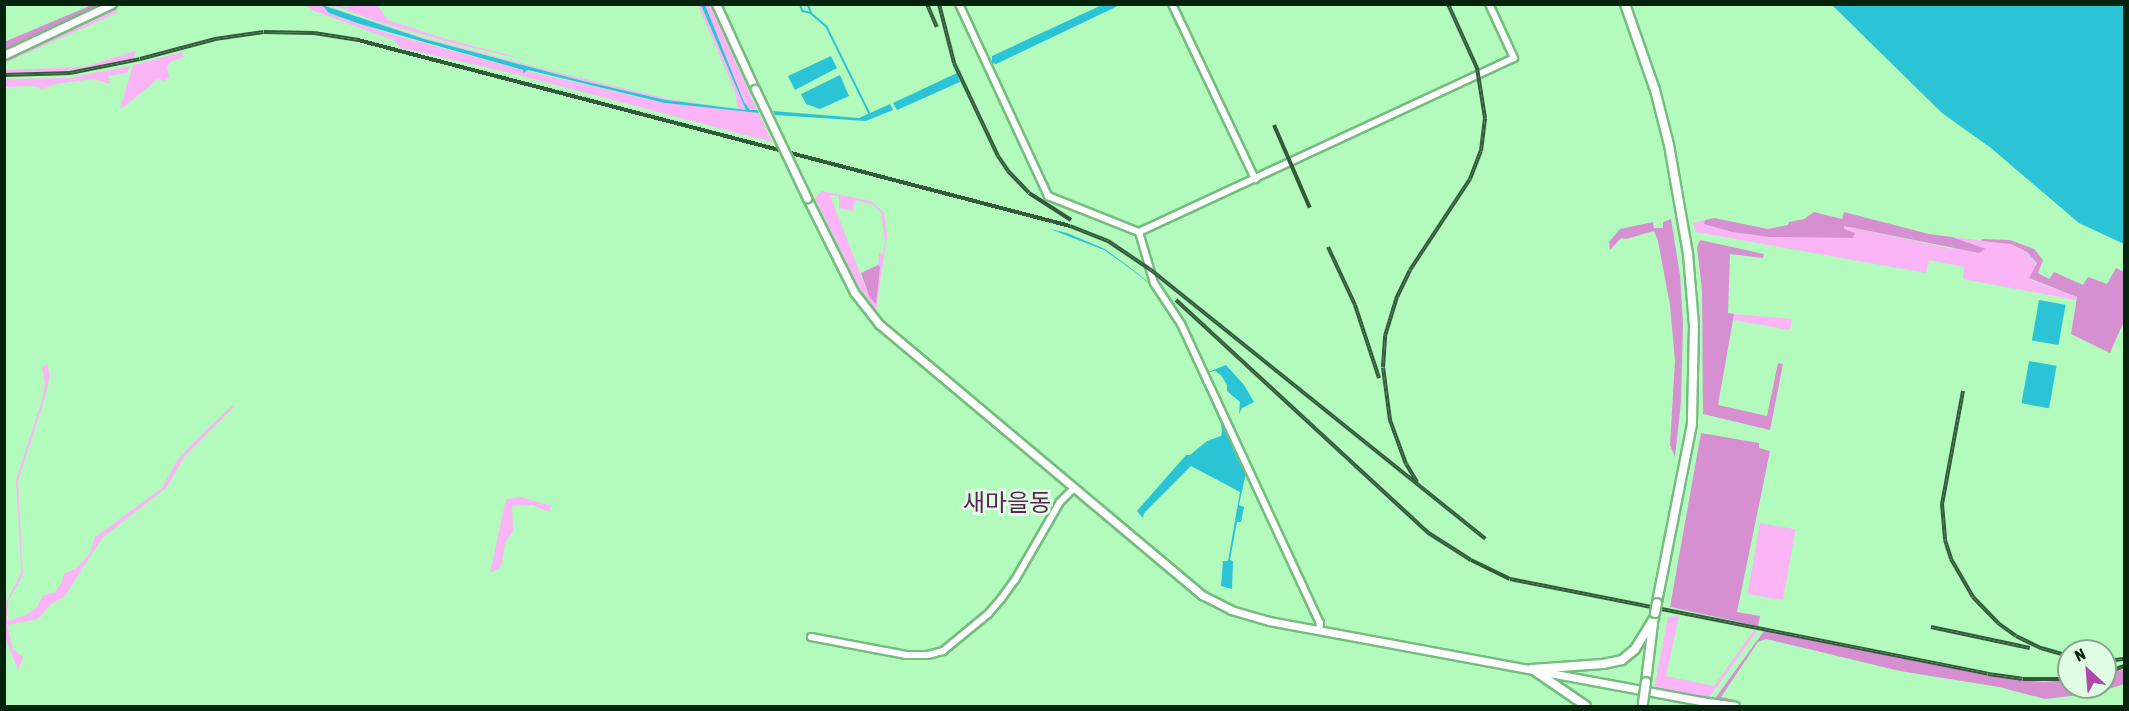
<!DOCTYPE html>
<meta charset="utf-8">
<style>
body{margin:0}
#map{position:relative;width:2129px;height:711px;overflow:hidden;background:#b3fabd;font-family:"Asap Condensed","Noto Sans KR",sans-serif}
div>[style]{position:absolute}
.green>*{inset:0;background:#fbb5f7;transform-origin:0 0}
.forest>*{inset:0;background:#d690d2}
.water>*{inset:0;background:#2bc4d7;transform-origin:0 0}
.stream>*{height:1.5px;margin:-0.75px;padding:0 0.75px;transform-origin:0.75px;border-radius:0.75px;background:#2bc4d7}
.roads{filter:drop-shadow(2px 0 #76bc81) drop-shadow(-2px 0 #76bc81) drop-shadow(0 2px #76bc81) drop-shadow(0 -2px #76bc81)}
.tertiary>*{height:6px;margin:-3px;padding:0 3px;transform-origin:3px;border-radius:3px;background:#fff}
.secondary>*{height:7px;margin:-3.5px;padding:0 3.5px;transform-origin:3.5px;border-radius:3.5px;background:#fff}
.trunk>*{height:8px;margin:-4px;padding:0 4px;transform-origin:4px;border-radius:4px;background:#fff}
.rail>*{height:4px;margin-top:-2px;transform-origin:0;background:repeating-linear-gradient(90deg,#e0fce3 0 4.5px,#335b3b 0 9px);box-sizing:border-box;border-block:2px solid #335b3b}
.bridges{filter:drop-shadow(2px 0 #76bc81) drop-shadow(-2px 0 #76bc81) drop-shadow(0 2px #76bc81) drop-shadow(0 -2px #76bc81)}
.secondary-bridge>*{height:7px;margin:-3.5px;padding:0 3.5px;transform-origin:3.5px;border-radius:3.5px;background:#fff}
.trunk-bridge>*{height:8px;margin:-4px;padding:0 4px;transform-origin:4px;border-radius:4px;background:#fff}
span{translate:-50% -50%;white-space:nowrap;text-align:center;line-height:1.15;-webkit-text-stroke:6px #e0fce3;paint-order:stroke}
.quarter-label{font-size:24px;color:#582657}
.frame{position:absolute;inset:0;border:6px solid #06230d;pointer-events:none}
.north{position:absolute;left:2057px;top:639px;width:60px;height:60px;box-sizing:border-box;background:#e0fce3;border:2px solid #89a58d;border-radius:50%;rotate:334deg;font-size:16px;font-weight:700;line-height:24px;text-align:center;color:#06230d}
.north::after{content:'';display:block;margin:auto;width:21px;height:27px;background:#af49ad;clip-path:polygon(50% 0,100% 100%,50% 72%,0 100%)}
</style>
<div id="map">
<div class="green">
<i style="clip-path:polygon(309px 5px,322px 5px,329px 13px,387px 33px,526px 71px,665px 103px,759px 113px,772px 142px,515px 74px,401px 48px,393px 40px,314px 11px,307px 6px)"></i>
<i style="clip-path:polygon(327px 5px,346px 13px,425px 38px,547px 70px,669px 99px,738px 109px,734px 89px,698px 5px,701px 5px,746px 110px,666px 100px,583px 81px,424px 39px,337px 11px)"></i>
<i style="clip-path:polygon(333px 5px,347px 7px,354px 5px,377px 5px,388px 20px,446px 39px,540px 63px,455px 44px,373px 20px)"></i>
<i style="clip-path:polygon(705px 5px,710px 5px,757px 110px,750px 110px,744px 102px)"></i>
<i style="clip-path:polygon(115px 7px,117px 13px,5px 63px,4px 58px)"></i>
<i style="clip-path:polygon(136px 51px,133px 59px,80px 70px,5px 74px,5px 70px,83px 67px)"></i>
<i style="clip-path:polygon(182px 52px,184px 57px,172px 61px,167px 66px,169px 78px,164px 81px,158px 79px,124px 107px,120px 108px,133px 65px)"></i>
<i style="clip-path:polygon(130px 66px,127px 73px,108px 76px,110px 84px,94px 79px,55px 84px,43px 89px,34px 86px,5px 87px,5px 79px,68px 78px)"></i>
<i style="clip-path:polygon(evenodd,822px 191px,871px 201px,884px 213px,887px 236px,876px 311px,857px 284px,815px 198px,822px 191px,830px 195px,839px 196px,839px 208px,853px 211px,855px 200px,874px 205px,881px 213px,885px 242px,883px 254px,879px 253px,877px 297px,866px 289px,830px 195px)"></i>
<i style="clip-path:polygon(1705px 220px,1704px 224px,1732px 232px,1770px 237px,1853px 238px,1854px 233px,1844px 229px,1844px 226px,1953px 249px,1974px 246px,1952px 237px,2011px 244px,2026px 252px,2037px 263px,2029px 279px,2077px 297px,2076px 300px,1963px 279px,1964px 267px,1929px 260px,1926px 273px,1696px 232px,1693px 223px)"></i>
<i style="clip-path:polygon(1734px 314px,1792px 319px,1790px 330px,1733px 320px)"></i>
<i style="clip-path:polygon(47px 363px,50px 376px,44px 400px,18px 481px,23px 575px,8px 601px,7px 621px,26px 615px,37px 607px,43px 595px,54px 593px,61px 584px,64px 574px,77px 568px,90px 553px,95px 537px,162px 488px,176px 462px,192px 444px,232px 406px,234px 407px,185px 456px,166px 488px,102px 538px,65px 596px,51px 604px,38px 619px,7px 625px,13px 649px,23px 657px,18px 670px,4px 635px,5px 604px,21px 573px,21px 566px,16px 480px,42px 400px,45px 384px,42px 368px)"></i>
<i style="clip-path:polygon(521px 497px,551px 506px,549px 512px,532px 505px,512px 506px,513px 531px,505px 543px,501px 567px,490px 573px,506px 499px)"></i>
<i style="left:1760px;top:523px;width:36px;height:72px;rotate:10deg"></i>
<i style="clip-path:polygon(1679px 616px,1666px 676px,1714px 686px,1754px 630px,1757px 631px,1708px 699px,1654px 689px,1668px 617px)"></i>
</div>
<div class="forest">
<i style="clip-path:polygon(92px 5px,106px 5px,5px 51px,4px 42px)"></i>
<i style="clip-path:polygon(1814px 212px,1842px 219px,1844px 212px,1929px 234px,1952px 237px,1986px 249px,1979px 253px,1844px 226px,1844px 229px,1855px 233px,1853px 238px,1770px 237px,1732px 232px,1704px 224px,1705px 220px,1714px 218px,1768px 229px,1788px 225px,1789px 222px,1804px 219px)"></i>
<i style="clip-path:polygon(1671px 219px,1680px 275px,1683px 324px,1681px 402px,1675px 457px,1670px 445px,1675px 361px,1670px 305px,1658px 241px,1654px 231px,1626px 239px,1621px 238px,1610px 250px,1609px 242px,1620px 229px,1653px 222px,1654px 228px,1663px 228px,1663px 222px)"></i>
<i style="clip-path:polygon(1982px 239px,2010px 240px,2034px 249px,2043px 260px,2038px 273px,2049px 279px,2054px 272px,2083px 285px,2088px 277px,2107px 284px,2116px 268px,2124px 272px,2124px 321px,2110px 353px,2071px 334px,2077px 297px,2029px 278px,2037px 263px,2027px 252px,2011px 244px,1981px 241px)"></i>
<i style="clip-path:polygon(1700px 240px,1764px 254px,1763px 258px,1730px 254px,1728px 313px,1734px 314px,1718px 405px,1767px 416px,1778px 363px,1783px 364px,1770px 430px,1703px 414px,1702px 290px,1697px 247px)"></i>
<i style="clip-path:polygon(878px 265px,880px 267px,876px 304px,870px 298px,861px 273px)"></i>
<i style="clip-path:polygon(1701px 433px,1759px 443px,1759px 448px,1770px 451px,1737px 612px,1760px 616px,1758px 626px,1670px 607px)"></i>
<i style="clip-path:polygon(1764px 631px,1994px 676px,2043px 682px,2069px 680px,2069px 687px,2105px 687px,2105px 675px,2124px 669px,2124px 684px,2097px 693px,2045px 699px,1999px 687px,1900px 671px,1766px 639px,1758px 642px,1721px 697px,1736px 700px,1736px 704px,1714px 700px)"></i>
</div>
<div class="water">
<i style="clip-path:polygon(322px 5px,424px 39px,583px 81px,666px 100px,746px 110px,701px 5px,705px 5px,744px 102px,750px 110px,757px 110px,759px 113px,665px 103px,528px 70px,523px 73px,523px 70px,360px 24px,329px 13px)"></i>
<i style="clip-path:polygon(1102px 5px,1120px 5px,996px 64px,992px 63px,992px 56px)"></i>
<i style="clip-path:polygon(1832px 5px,2124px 5px,2124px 244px,2079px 223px,1991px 148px,1942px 113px)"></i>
<i style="clip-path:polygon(831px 56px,837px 68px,795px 90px,788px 76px)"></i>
<i style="clip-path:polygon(957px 73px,960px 82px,897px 110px,893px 103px)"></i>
<i style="clip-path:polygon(840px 75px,849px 96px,820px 109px,806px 104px,801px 94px)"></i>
<i style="clip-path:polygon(890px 104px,893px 110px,866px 121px,775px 115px,773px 111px,859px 118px)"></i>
<i style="clip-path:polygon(1050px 229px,1067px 233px,1105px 249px,1136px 272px,1149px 283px,1173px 318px,1180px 330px,1246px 473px,1239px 505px,1244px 507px,1241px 522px,1237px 522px,1230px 560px,1233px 561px,1232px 589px,1221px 586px,1223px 561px,1228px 561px,1240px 492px,1191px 466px,1144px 513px,1143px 518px,1137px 511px,1186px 455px,1190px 455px,1207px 441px,1221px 436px,1222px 432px,1221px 424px,1179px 330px,1148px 283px,1135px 272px,1104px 250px)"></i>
<i style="left:2039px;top:300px;width:27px;height:41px;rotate:10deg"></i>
<i style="left:2029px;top:361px;width:28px;height:43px;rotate:10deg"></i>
<i style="clip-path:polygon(1226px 365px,1244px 385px,1254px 402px,1242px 408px,1239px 414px,1240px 402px,1227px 391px,1227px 385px,1221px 375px,1215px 371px,1206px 373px)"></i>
</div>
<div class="stream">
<i style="left:800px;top:4px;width:8px;rotate:67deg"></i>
<i style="left:803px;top:11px;width:8px;rotate:14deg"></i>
<i style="left:811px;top:13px;width:21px;rotate:41deg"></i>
<i style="left:827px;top:27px;width:97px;rotate:63.7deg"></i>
<i style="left:808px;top:4px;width:9px;rotate:69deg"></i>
</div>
<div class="roads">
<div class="tertiary">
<i style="left:959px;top:4px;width:212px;rotate:65.1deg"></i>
<i style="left:1048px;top:196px;width:98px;rotate:21.6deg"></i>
<i style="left:1139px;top:232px;width:413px;rotate:-24.9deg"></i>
<i style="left:1514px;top:58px;width:60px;rotate:-114.8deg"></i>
<i style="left:1172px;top:4px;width:194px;rotate:64.6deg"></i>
<i style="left:1139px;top:232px;width:53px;rotate:73.6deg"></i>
<i style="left:1154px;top:283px;width:49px;rotate:56.6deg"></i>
<i style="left:1181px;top:324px;width:330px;rotate:65.1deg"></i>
<i style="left:1320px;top:623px;width:7px;rotate:98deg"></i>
<i style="left:811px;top:637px;width:97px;rotate:10.7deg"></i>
<i style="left:906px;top:655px;width:22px"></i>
<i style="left:928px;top:655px;width:16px;rotate:-15deg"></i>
<i style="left:943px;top:651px;width:58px;rotate:-39.4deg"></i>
<i style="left:988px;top:614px;width:20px;rotate:-49deg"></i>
<i style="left:1001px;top:599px;width:24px;rotate:-54deg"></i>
<i style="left:1015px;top:580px;width:90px;rotate:-60deg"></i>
<i style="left:1060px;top:502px;width:20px;rotate:-45deg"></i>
<i style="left:1708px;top:702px;width:28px;rotate:8deg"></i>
</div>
<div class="secondary">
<i style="left:716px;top:4px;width:94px;rotate:65.4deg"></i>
<i style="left:4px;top:55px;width:119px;rotate:-25.3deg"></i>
<i style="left:807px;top:198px;width:105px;rotate:63.4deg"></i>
<i style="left:854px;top:292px;width:41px;rotate:52deg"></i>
<i style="left:879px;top:324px;width:422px;rotate:40deg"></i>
<i style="left:1202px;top:595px;width:33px;rotate:27deg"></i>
<i style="left:1231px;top:610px;width:40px;rotate:16deg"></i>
<i style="left:1269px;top:621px;width:446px;rotate:10.5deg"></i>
</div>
<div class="trunk">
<i style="left:1625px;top:4px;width:91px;rotate:70.8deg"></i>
<i style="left:1655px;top:90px;width:57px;rotate:75.7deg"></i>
<i style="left:1669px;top:145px;width:111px;rotate:80.1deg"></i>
<i style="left:1688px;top:254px;width:71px;rotate:85.2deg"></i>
<i style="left:1694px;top:325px;width:99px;rotate:91.2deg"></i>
<i style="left:1692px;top:424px;width:182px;rotate:101.1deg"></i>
<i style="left:1532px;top:669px;width:71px;rotate:-4deg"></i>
<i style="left:1603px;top:664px;width:19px;rotate:-12deg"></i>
<i style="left:1622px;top:660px;width:17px;rotate:-40deg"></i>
<i style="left:1635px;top:649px;width:36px;rotate:-58deg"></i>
<i style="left:1532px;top:669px;width:65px;rotate:34.4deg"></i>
<i style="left:1646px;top:682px;width:59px;rotate:-83.2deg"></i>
<i style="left:1703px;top:702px;width:4px;rotate:63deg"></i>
</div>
</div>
<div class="rail">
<i style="left:927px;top:4px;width:25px;rotate:67deg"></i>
<i style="left:939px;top:4px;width:61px;rotate:75.7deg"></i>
<i style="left:954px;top:63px;width:103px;rotate:64.7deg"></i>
<i style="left:998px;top:156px;width:18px;rotate:56deg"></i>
<i style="left:1008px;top:171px;width:30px;rotate:46deg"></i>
<i style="left:1029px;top:193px;width:50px;rotate:32.7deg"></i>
<i style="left:4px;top:75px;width:66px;rotate:-1.7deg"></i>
<i style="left:70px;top:73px;width:71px;rotate:-11.3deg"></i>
<i style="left:140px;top:59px;width:78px;rotate:-14.9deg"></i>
<i style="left:215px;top:39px;width:49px;rotate:-8.1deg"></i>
<i style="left:264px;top:32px;width:50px;rotate:1.1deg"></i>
<i style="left:314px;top:33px;width:45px;rotate:9deg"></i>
<i style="left:358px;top:40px;width:736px;rotate:14.64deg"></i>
<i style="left:1070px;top:226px;width:41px;rotate:21.5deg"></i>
<i style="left:1108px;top:241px;width:52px;rotate:34deg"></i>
<i style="left:1151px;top:270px;width:429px;rotate:38.8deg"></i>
<i style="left:1274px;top:125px;width:90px;rotate:66.6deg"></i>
<i style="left:1328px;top:247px;width:64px;rotate:65deg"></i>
<i style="left:1355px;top:305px;width:77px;rotate:71.8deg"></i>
<i style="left:1176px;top:300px;width:342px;rotate:42.7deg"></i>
<i style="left:1427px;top:532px;width:52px;rotate:32.5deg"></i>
<i style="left:1471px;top:560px;width:43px;rotate:26deg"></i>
<i style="left:1510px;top:579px;width:487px;rotate:11.2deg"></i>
<i style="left:1988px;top:674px;width:35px;rotate:8deg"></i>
<i style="left:2023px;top:679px;width:46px"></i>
<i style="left:1963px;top:391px;width:115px;rotate:100.5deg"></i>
<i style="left:1942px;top:504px;width:36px;rotate:85deg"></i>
<i style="left:1945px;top:540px;width:20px;rotate:72deg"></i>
<i style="left:1951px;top:559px;width:44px;rotate:59.9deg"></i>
<i style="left:1973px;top:597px;width:36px;rotate:46deg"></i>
<i style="left:1998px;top:623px;width:22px;rotate:36deg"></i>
<i style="left:2016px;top:636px;width:28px;rotate:26deg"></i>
<i style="left:2041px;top:648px;width:29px;rotate:16deg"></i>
<i style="left:1417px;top:482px;width:21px;rotate:-121deg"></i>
<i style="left:1406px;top:464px;width:47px;rotate:-110deg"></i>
<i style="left:1390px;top:420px;width:53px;rotate:-97.5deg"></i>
<i style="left:1383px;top:367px;width:31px;rotate:-86deg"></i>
<i style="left:1385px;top:336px;width:39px;rotate:-73deg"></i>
<i style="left:1396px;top:299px;width:32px;rotate:-64deg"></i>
<i style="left:1410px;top:270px;width:109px;rotate:-56.6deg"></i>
<i style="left:1470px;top:179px;width:30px;rotate:-69deg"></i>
<i style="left:1481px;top:151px;width:33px;rotate:-83deg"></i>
<i style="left:1485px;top:118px;width:51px;rotate:-99.1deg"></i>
<i style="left:1477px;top:68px;width:70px;rotate:-114.4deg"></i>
<i style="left:1931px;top:627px;width:101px;rotate:12deg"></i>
<i style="left:2105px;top:661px;width:19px;rotate:-6deg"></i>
<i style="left:2105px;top:673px;width:20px;rotate:-20deg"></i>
</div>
<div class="bridges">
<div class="secondary-bridge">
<i style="left:755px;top:89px;width:121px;rotate:64.5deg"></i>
</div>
<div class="trunk-bridge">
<i style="left:1655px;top:613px;width:10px;rotate:-79deg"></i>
<i style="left:1643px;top:703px;width:21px;rotate:-82deg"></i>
</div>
</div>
<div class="quarter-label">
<span style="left:1007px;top:503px">새마을동</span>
</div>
<div class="frame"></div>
<div class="north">N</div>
</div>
